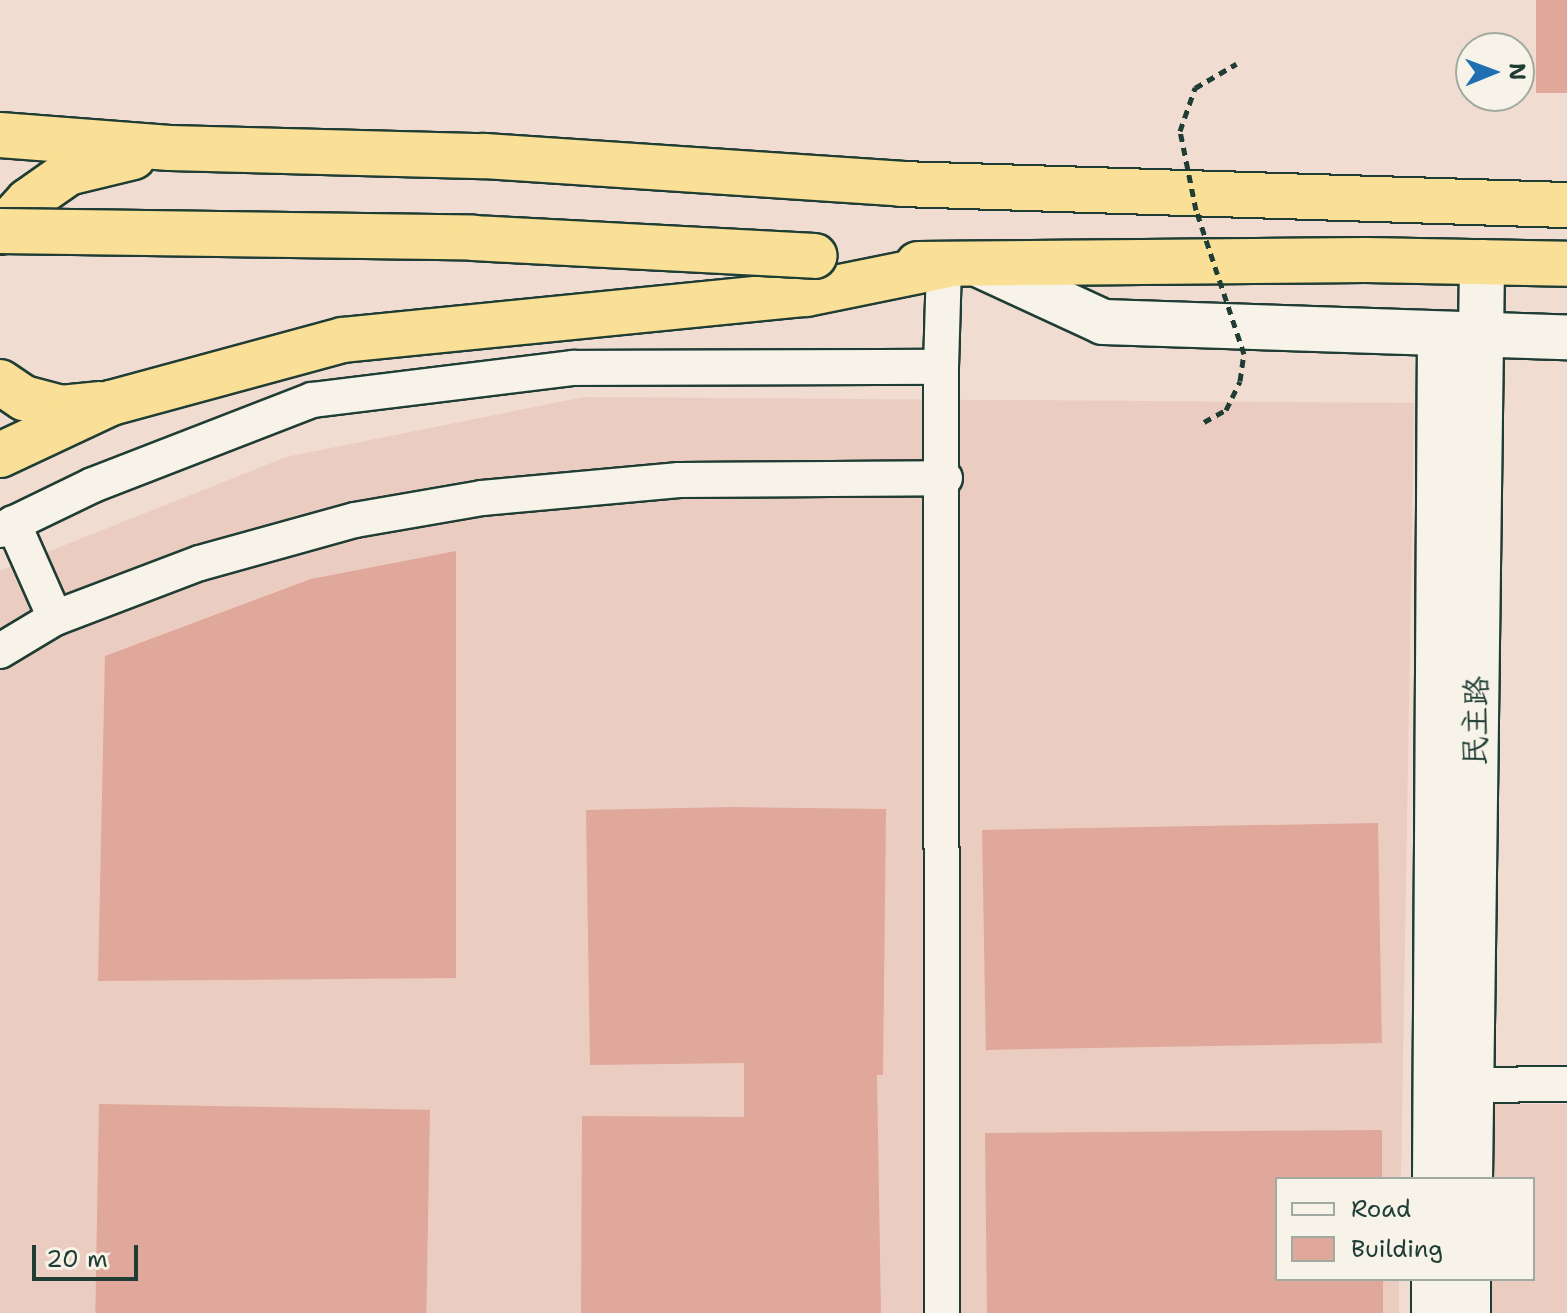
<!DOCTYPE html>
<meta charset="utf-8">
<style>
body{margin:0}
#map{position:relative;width:1567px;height:1313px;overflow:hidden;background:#f0dcd1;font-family:"Shantell Sans","LXGW WenKai TC",sans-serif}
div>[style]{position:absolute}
.built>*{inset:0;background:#ebccc1}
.building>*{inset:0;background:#e0a79b;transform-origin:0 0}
.roads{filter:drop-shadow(2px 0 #1f3d34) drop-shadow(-2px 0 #1f3d34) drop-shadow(0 2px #1f3d34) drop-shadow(0 -2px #1f3d34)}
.street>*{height:34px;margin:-17px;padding:0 17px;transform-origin:17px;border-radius:17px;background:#f7f3e8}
.secondary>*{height:44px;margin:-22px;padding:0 22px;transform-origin:22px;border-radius:22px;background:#f7f3e8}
.highway>*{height:44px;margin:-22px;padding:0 22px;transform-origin:22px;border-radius:22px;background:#fadf96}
.path-bridge>*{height:5px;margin-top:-2.5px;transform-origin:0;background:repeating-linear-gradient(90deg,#1f3d34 0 8px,transparent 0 14px)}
.bridges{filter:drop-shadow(2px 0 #1f3d34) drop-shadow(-2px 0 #1f3d34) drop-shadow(0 2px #1f3d34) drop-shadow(0 -2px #1f3d34)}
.highway-bridge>*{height:44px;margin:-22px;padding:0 22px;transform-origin:22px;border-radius:22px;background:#fadf96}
span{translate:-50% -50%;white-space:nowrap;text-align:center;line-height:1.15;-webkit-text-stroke:6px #f7f3e8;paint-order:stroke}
.street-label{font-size:30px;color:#1f3d34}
.legend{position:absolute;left:1275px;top:1177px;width:260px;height:104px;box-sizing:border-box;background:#f7f3e8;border:2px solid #a1aaa0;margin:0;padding:10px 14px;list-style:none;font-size:24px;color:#1f3d34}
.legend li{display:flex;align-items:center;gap:16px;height:40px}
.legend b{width:40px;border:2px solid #a1aaa0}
.north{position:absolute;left:1455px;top:32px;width:80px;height:80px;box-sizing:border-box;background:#f7f3e8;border:2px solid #a1aaa0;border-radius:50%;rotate:89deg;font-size:22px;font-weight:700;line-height:32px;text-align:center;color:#1f3d34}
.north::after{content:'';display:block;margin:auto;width:28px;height:36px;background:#1f6fb2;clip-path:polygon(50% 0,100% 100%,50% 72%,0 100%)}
.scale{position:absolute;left:32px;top:1245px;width:106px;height:36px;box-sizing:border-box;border:4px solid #1f3d34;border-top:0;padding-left:10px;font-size:24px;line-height:28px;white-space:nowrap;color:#1f3d34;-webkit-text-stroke:6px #f7f3e8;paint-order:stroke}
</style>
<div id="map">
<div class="built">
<i style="clip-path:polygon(584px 397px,1414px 403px,1401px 1179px,1277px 1179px,1277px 1279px,1399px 1279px,1399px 1313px,0 1313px,0 571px,286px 457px)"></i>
<i style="clip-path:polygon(1490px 1104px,1567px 1104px,1567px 1313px,1491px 1313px,1491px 1279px,1533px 1279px,1533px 1179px,1490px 1179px)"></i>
</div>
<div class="building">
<i style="left:1536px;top:0;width:31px;height:93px"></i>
<i style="clip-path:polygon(456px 551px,456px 978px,98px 981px,105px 656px,311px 579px)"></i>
<i style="clip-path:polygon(732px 807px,886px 809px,883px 1075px,877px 1075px,881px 1313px,581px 1313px,582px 1116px,744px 1117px,744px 1063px,590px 1065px,586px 810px)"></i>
<i style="left:1378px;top:823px;width:220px;height:396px;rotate:89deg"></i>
<i style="left:99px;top:1104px;width:331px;height:209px;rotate:1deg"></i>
<i style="clip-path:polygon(1382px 1130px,1382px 1179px,1277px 1179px,1277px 1279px,1383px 1279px,1383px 1313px,987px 1313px,985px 1133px)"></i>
</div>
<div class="roads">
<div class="street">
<i style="left:941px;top:367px;width:946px;rotate:89.94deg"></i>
<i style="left:13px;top:523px;width:104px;rotate:66.1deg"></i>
<i style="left:0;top:530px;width:103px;rotate:-25.8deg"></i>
<i style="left:93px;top:485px;width:235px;rotate:-21.2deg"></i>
<i style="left:312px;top:400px;width:263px;rotate:-7deg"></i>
<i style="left:573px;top:368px;width:368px;rotate:-0.2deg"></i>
<i style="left:941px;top:367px;width:101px;rotate:-88.3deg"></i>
<i style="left:0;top:651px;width:64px;rotate:-31deg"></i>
<i style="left:55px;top:618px;width:155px;rotate:-20.8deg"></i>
<i style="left:200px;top:563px;width:161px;rotate:-15.5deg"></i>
<i style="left:355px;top:520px;width:129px;rotate:-9.8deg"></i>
<i style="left:482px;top:498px;width:198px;rotate:-5.2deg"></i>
<i style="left:679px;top:480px;width:266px;rotate:-0.4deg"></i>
<i style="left:1471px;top:1085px;width:96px;rotate:-0.6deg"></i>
</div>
<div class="secondary">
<i style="left:982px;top:266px;width:133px;rotate:24.8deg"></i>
<i style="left:1103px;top:322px;width:464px;rotate:1.9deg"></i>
<i style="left:1435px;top:1179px;width:845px;rotate:-89.66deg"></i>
<i style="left:1470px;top:1179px;width:917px;rotate:-89.25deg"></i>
<i style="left:1434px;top:1313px;width:34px;rotate:-90deg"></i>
<i style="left:1468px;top:1313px;width:34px;rotate:-90deg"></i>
</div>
<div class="highway">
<i style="left:0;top:135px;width:170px;rotate:4.4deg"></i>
<i style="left:170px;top:148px;width:314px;rotate:1.5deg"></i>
<i style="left:484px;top:156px;width:418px;rotate:3.8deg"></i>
<i style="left:901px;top:184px;width:666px;rotate:1.81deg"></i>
<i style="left:0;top:232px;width:42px;rotate:-47.9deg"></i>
<i style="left:28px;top:201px;width:49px;rotate:-35deg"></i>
<i style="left:68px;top:173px;width:67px;rotate:-13.8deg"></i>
<i style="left:918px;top:264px;width:448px;rotate:-0.5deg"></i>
<i style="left:1366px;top:260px;width:201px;rotate:1.1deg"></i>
<i style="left:0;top:382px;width:29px;rotate:34deg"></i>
<i style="left:24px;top:398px;width:38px;rotate:15deg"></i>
<i style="left:61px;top:408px;width:38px;rotate:-6deg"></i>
<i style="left:0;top:455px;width:123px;rotate:-25.1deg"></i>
<i style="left:111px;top:403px;width:240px;rotate:-15.2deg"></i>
<i style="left:343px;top:340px;width:465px;rotate:-5.7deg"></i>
<i style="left:806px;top:294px;width:141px;rotate:-11.5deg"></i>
</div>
</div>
<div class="path-bridge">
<i style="left:1204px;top:422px;width:25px;rotate:-29deg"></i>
<i style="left:1226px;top:410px;width:32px;rotate:-64deg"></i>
<i style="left:1240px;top:381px;width:27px;rotate:-82deg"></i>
<i style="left:1244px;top:354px;width:152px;rotate:-108.4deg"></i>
<i style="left:1196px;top:210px;width:81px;rotate:-101.4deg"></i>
<i style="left:1180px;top:131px;width:46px;rotate:-70.8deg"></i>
<i style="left:1195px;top:88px;width:48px;rotate:-30.3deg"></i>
</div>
<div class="bridges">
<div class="highway-bridge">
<i style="left:0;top:231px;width:473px;rotate:0.8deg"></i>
<i style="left:473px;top:238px;width:342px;rotate:3deg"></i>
</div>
</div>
<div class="street-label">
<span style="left:1476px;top:721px;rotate:-89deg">民主路</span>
</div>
<ul class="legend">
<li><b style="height:10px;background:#f7f3e8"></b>Road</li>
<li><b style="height:22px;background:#e0a79b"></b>Building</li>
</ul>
<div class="north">N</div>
<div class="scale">20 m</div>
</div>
